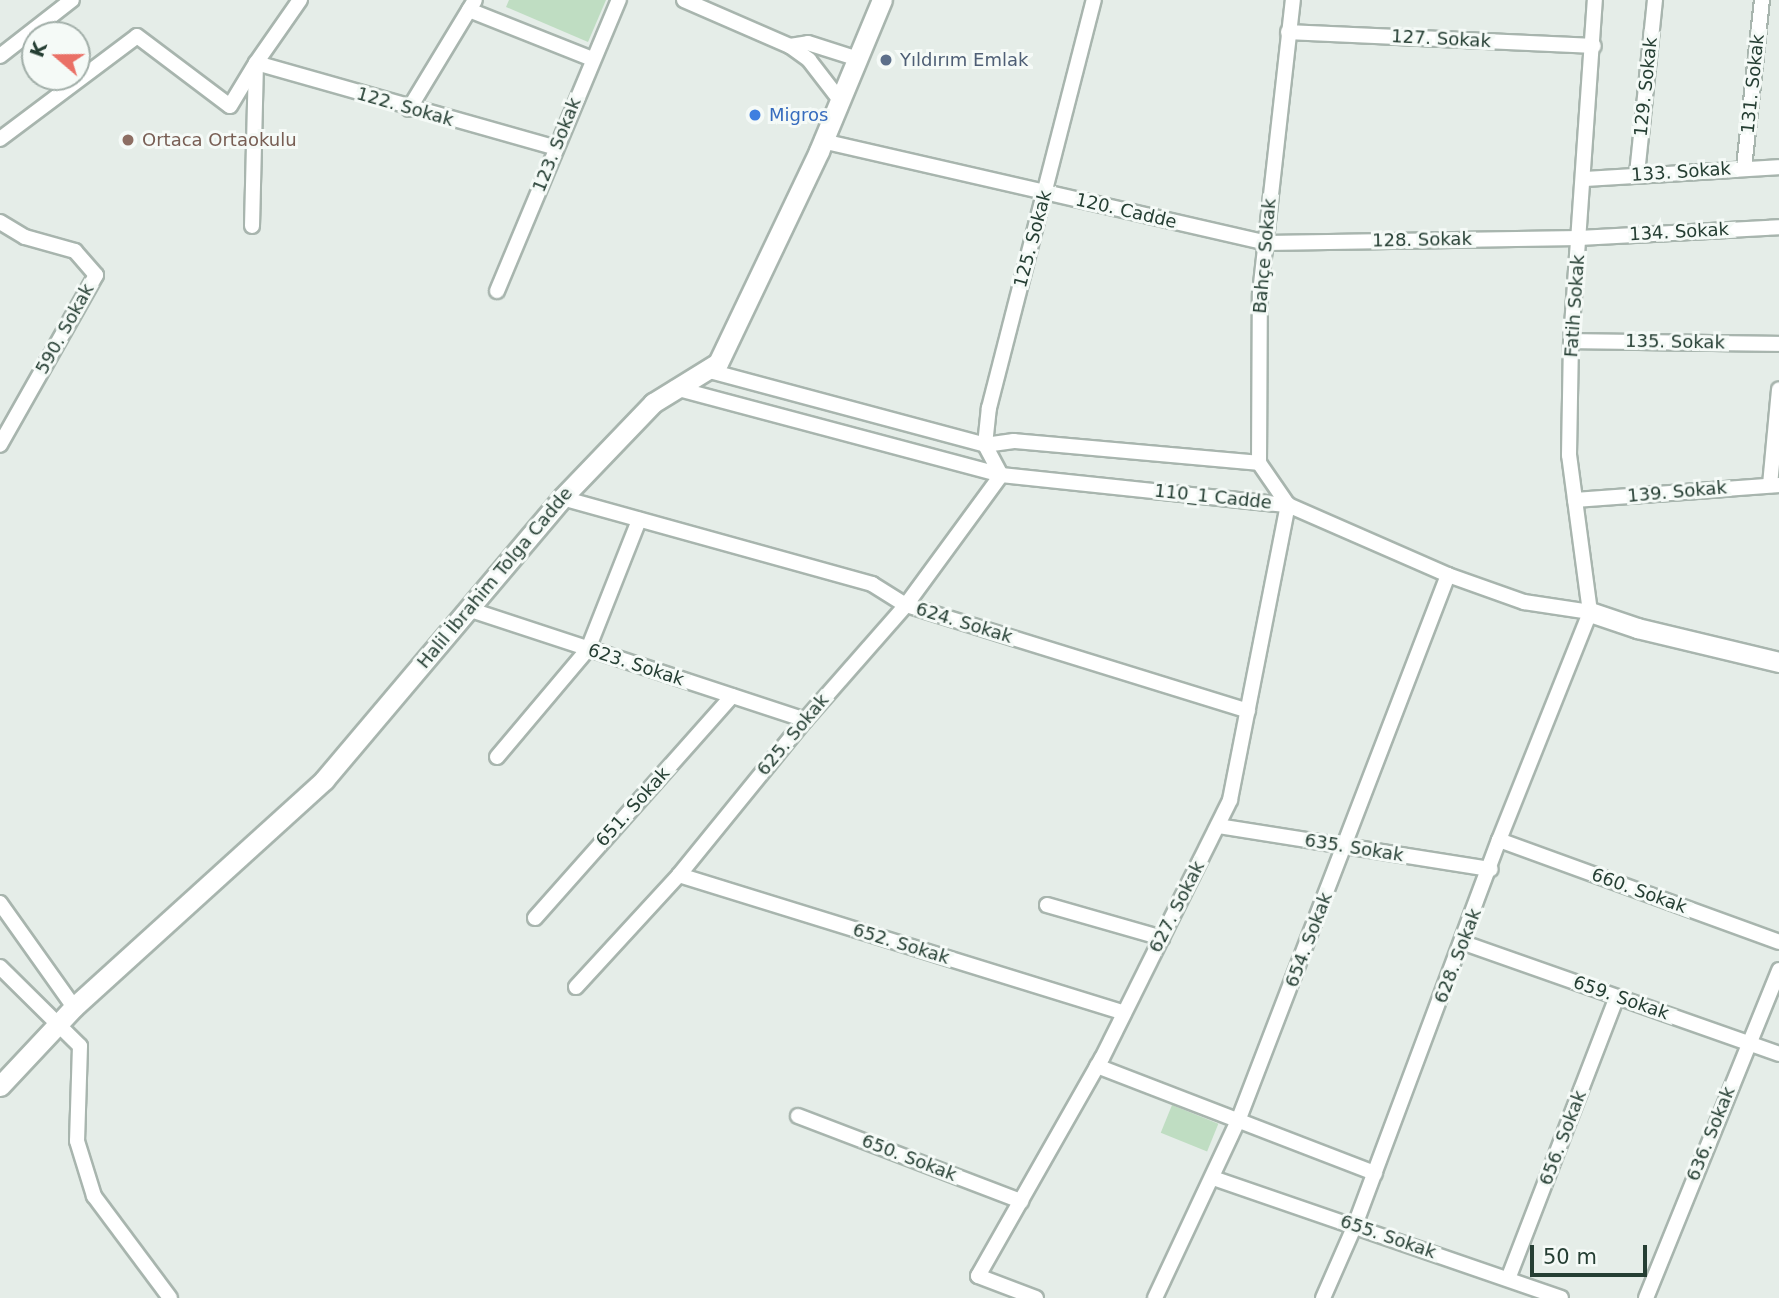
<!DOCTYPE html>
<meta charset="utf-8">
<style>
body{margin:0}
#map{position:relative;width:1779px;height:1298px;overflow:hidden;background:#e5ede8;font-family:"DejaVu Sans",sans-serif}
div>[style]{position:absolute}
.green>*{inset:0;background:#bfddc2;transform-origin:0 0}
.roads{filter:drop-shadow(2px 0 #a8b5ae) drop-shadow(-2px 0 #a8b5ae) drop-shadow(0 2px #a8b5ae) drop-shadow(0 -2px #a8b5ae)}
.minor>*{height:14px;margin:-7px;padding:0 7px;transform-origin:7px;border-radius:7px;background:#fff}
.tertiary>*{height:19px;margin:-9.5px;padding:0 9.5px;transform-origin:9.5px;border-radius:9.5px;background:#fff}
.dots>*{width:19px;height:19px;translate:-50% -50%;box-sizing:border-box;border:4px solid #f5faf7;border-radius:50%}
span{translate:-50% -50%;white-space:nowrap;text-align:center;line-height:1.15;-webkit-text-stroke:6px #f5faf7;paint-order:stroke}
.street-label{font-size:18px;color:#253e33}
.service-label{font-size:18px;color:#4e5e75}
.left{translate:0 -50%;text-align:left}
.shop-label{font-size:18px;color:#366cbe}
.education-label{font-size:18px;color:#785e54}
.north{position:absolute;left:21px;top:21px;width:70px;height:70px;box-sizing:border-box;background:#f5faf7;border:2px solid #a2afa9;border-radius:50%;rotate:290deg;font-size:19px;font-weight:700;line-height:28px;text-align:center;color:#253e33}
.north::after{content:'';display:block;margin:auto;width:24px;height:32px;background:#ea7066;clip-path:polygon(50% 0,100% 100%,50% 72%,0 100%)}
.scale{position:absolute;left:1530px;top:1245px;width:117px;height:32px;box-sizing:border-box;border:4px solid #253e33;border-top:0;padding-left:9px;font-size:21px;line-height:24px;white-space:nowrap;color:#253e33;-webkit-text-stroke:5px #f5faf7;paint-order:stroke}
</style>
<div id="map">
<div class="green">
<i style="clip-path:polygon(509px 0,606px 0,588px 42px,506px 7px)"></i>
<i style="left:1172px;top:1105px;width:50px;height:30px;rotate:22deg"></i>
</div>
<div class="roads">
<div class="minor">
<i style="left:684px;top:0;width:116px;rotate:23.5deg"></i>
<i style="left:790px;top:46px;width:24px;rotate:36deg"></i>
<i style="left:809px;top:60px;width:49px;rotate:52.4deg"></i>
<i style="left:469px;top:10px;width:132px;rotate:21.7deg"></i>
<i style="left:1288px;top:32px;width:306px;rotate:2.6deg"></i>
<i style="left:790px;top:46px;width:18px;rotate:-9deg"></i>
<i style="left:808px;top:43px;width:49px;rotate:17.7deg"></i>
<i style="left:0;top:56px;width:91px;rotate:-37.9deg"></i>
<i style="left:409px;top:109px;width:127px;rotate:-58.8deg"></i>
<i style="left:0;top:139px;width:171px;rotate:-36.9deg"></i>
<i style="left:137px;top:36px;width:116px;rotate:37deg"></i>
<i style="left:230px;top:106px;width:50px;rotate:-58.8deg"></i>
<i style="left:256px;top:63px;width:312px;rotate:15.8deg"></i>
<i style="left:822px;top:141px;width:456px;rotate:12.9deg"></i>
<i style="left:1266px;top:243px;width:313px;rotate:-0.9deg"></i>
<i style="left:1579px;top:238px;width:200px;rotate:-3.1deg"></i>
<i style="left:1744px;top:168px;width:169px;rotate:-83.9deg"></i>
<i style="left:1637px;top:174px;width:175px;rotate:-84.1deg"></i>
<i style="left:1584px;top:179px;width:195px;rotate:-3.5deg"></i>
<i style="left:0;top:222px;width:29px;rotate:31deg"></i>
<i style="left:25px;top:237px;width:52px;rotate:15.6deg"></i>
<i style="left:75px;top:251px;width:32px;rotate:49deg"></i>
<i style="left:96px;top:275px;width:195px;rotate:119.5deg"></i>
<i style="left:252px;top:226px;width:163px;rotate:-88.6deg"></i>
<i style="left:256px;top:63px;width:77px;rotate:-55.1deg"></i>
<i style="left:497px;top:291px;width:316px;rotate:-67.3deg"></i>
<i style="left:1571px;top:341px;width:208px;rotate:0.8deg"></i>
<i style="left:706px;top:370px;width:289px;rotate:15deg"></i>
<i style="left:985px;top:445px;width:29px;rotate:-8deg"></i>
<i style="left:1014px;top:441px;width:246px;rotate:5.1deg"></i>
<i style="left:675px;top:388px;width:337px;rotate:14.9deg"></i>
<i style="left:1001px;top:475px;width:289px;rotate:6deg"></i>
<i style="left:1288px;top:505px;width:175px;rotate:23.6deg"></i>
<i style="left:1448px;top:575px;width:81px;rotate:19.6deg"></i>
<i style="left:1524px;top:602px;width:67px;rotate:8.6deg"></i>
<i style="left:1770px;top:485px;width:96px;rotate:-84.6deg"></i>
<i style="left:562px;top:498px;width:322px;rotate:15.5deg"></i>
<i style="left:872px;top:584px;width:40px;rotate:32deg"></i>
<i style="left:906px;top:605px;width:358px;rotate:17.2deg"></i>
<i style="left:1575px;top:500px;width:205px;rotate:-4.2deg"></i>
<i style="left:1288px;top:505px;width:51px;rotate:-124.6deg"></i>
<i style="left:1259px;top:463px;width:170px;rotate:-89.7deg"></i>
<i style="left:1260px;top:293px;width:295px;rotate:-83.6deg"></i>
<i style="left:468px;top:609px;width:355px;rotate:18.2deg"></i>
<i style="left:497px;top:757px;width:141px;rotate:-49.9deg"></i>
<i style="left:588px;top:649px;width:139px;rotate:-68.4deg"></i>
<i style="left:1218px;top:826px;width:276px;rotate:9deg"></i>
<i style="left:1499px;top:840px;width:298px;rotate:20deg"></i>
<i style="left:679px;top:875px;width:466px;rotate:17.2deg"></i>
<i style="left:0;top:903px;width:128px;rotate:54.6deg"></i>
<i style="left:1047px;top:905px;width:120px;rotate:16deg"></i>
<i style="left:535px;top:918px;width:297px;rotate:-48.4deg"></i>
<i style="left:1464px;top:943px;width:334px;rotate:19.4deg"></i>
<i style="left:0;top:967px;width:112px;rotate:44.6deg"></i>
<i style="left:80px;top:1046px;width:95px;rotate:91.8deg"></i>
<i style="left:77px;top:1141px;width:58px;rotate:72.8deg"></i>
<i style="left:94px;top:1196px;width:127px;rotate:53.3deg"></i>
<i style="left:576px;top:987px;width:152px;rotate:-47.4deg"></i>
<i style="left:679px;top:875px;width:200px;rotate:-50.9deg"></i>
<i style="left:805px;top:720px;width:153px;rotate:-48.7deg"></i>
<i style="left:906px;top:605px;width:161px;rotate:-53.8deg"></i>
<i style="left:1001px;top:475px;width:34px;rotate:-118deg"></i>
<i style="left:985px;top:445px;width:37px;rotate:-84deg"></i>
<i style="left:989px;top:408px;width:421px;rotate:-75.6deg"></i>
<i style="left:1097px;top:1066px;width:298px;rotate:21.1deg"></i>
<i style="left:798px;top:1116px;width:239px;rotate:20.9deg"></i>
<i style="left:1213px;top:1178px;width:368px;rotate:19deg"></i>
<i style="left:1508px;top:1279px;width:302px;rotate:-68.9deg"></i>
<i style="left:1036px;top:1298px;width:62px;rotate:-159.2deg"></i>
<i style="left:978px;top:1276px;width:251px;rotate:-60.4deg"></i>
<i style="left:1102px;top:1058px;width:288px;rotate:-63.6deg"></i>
<i style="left:1230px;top:800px;width:301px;rotate:-78.9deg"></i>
<i style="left:1155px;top:1298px;width:195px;rotate:-64.9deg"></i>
<i style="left:1238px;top:1121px;width:585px;rotate:-68.96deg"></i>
<i style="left:1323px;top:1298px;width:80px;rotate:-66.3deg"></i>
<i style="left:1355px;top:1225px;width:411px;rotate:-69.5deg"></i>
<i style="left:1499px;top:840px;width:245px;rotate:-68.2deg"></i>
<i style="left:1590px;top:612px;width:158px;rotate:-97.6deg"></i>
<i style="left:1569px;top:455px;width:114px;rotate:-89deg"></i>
<i style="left:1571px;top:341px;width:342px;rotate:-86deg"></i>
<i style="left:1646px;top:1298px;width:354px;rotate:-67.9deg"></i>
</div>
<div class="tertiary">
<i style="left:1590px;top:612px;width:50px;rotate:18.8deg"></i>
<i style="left:1637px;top:628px;width:146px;rotate:13.5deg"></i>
<i style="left:0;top:1086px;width:108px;rotate:-46.9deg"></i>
<i style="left:74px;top:1007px;width:338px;rotate:-42.2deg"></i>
<i style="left:324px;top:780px;width:369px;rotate:-49.8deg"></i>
<i style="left:562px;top:498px;width:132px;rotate:-46.2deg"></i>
<i style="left:653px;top:403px;width:76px;rotate:-31.6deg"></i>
<i style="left:718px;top:363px;width:235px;rotate:-64.5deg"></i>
<i style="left:819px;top:151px;width:164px;rotate:-67.4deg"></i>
</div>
</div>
<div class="dots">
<i style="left:886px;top:60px;background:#5c6f8a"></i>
<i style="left:755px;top:115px;background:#3f7fe0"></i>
<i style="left:128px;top:140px;background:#8d6e63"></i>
</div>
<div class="street-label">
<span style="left:1441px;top:39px;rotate:3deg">127. Sokak</span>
<span style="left:1753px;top:84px;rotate:-84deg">131. Sokak</span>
<span style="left:1646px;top:87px;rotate:-84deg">129. Sokak</span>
<span style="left:405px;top:107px;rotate:16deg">122. Sokak</span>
<span style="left:557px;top:145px;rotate:-68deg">123. Sokak</span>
<span style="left:1681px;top:172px;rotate:-4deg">133. Sokak</span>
<span style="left:1126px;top:211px;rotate:13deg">120. Cadde</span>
<span style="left:1679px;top:232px;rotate:-3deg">134. Sokak</span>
<span style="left:1033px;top:239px;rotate:-75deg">125. Sokak</span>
<span style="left:1422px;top:240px;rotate:-1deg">128. Sokak</span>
<span style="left:1265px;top:256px;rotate:-85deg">Bahçe Sokak</span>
<span style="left:1575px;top:306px;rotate:-86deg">Fatih Sokak</span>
<span style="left:65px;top:329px;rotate:-61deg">590. Sokak</span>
<span style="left:1675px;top:342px;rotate:1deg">135. Sokak</span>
<span style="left:1677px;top:492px;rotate:-5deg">139. Sokak</span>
<span style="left:1213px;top:497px;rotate:6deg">110_1 Cadde</span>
<span style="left:495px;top:578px;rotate:-50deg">Halil İbrahim Tolga Cadde</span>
<span style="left:964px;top:623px;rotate:17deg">624. Sokak</span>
<span style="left:636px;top:665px;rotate:18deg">623. Sokak</span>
<span style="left:793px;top:735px;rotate:-50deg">625. Sokak</span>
<span style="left:633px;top:807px;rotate:-48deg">651. Sokak</span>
<span style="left:1354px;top:848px;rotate:9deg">635. Sokak</span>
<span style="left:1639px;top:891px;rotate:20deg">660. Sokak</span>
<span style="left:1177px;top:907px;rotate:-63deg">627. Sokak</span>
<span style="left:1309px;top:940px;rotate:-69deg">654. Sokak</span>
<span style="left:901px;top:944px;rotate:17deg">652. Sokak</span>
<span style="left:1458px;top:956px;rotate:-69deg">628. Sokak</span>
<span style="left:1621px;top:998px;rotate:19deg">659. Sokak</span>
<span style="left:1711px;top:1134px;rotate:-68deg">636. Sokak</span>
<span style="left:1563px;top:1138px;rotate:-69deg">656. Sokak</span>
<span style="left:909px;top:1158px;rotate:21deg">650. Sokak</span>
<span style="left:1388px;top:1237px;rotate:19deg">655. Sokak</span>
</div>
<div class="service-label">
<span class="left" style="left:900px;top:60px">Yıldırım Emlak</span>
</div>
<div class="shop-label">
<span class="left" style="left:769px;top:115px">Migros</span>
</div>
<div class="education-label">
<span class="left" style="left:142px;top:140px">Ortaca Ortaokulu</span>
</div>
<div class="north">K</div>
<div class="scale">50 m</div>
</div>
